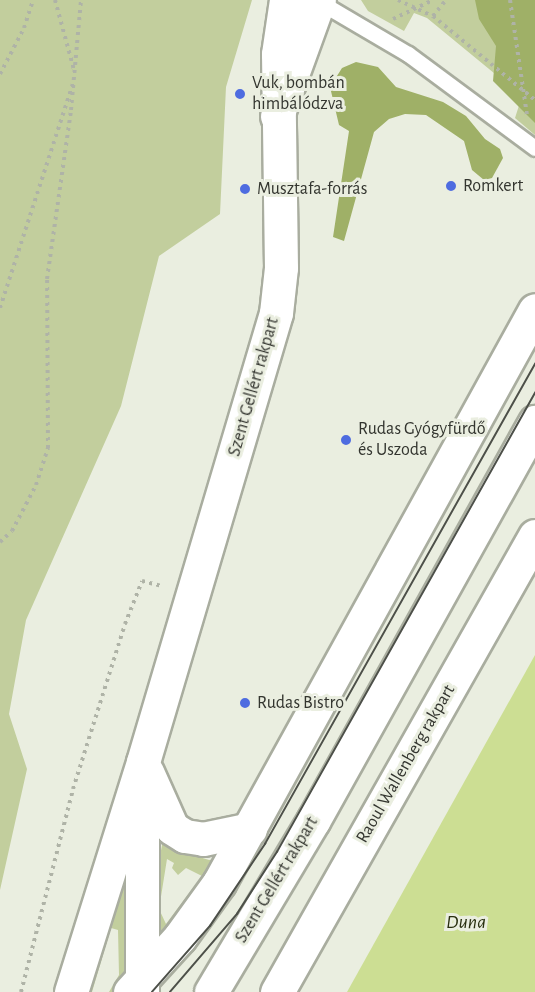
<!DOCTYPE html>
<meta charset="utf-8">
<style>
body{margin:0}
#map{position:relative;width:535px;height:992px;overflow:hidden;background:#eaeee0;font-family:"Alegreya Sans",sans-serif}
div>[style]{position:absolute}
.green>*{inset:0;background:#c2ce9d}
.forest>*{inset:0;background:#9fb067}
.water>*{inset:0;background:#ccde93}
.path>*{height:4px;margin-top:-2px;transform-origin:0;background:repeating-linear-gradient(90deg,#afb3a7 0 3px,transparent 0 7.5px)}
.roads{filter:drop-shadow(2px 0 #a9ad9f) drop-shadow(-2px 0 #a9ad9f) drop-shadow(0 2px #a9ad9f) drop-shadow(0 -2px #a9ad9f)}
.lane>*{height:15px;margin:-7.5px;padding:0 7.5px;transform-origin:7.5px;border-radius:7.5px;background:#fff}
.secondary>*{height:33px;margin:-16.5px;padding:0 16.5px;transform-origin:16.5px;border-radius:16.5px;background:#fff}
.primary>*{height:33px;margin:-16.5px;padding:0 16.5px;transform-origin:16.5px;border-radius:16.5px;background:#fff}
.tram>*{height:1.5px;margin:-0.75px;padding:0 0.75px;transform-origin:0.75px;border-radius:0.75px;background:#4d5049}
.dots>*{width:16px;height:16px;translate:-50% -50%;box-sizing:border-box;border:3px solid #eaeee0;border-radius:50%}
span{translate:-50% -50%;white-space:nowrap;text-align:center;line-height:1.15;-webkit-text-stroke:6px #eaeee0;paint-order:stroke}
.poi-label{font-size:18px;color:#33352f}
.left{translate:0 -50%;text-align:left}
.street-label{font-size:18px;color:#33352f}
.water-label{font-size:20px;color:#293010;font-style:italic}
</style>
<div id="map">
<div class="green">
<i style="clip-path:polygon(0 0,252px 0,226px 87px,220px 214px,159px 256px,121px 406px,26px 620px,9px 714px,27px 769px,0 890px)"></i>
<i style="clip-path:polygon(361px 0,535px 0,535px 135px,515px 118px,522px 96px,427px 18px,414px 13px,404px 31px,368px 11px)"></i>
<i style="clip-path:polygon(evenodd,164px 835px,177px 850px,209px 860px,222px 859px,158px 941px,158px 866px,164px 835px,167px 859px,174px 863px,172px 868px,178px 875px,186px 868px,202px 876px,166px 924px,159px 909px,167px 859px)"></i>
<i style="clip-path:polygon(124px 874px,127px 977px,117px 992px,109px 992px,119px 975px,118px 930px,111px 928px,92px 992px,87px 992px)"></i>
</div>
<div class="forest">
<i style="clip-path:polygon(475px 0,535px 0,535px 123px,493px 81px,496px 46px,479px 19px)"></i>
<i style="clip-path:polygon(356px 62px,378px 67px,396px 87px,443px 102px,466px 116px,485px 139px,500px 149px,503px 158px,492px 178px,484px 180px,472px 170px,464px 141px,426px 115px,405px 114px,389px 119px,374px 132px,344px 241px,333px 237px,349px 131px,339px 125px,330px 87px,342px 68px)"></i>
</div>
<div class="water">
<i style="clip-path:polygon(535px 655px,535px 992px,347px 992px)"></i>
</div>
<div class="path">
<i style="left:55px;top:0;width:73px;rotate:74.8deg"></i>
<i style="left:398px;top:0;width:38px;rotate:25deg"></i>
<i style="left:433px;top:16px;width:132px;rotate:39.5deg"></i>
<i style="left:510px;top:0;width:116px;rotate:81.6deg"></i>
<i style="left:433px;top:16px;width:21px;rotate:-51deg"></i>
<i style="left:393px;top:19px;width:44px;rotate:-25.4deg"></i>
<i style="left:0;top:74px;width:52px;rotate:-62.4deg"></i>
<i style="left:24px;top:28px;width:29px;rotate:-72deg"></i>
<i style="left:0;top:308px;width:237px;rotate:-72deg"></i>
<i style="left:0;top:542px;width:16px;rotate:-43deg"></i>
<i style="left:12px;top:531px;width:52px;rotate:-62.4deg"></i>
<i style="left:36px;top:485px;width:39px;rotate:-72deg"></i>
<i style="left:48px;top:448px;width:169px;rotate:-90.3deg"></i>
<i style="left:47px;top:279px;width:171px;rotate:-81.9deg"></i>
<i style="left:71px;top:110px;width:110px;rotate:-84.8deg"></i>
<i style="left:21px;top:992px;width:210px;rotate:-75.6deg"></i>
<i style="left:73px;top:789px;width:173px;rotate:-72.5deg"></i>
<i style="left:125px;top:624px;width:46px;rotate:-68.4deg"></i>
<i style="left:142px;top:581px;width:21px;rotate:14deg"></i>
</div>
<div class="roads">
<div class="lane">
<i style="left:318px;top:1px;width:104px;rotate:30.5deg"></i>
<i style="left:408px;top:54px;width:158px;rotate:36.5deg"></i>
</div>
<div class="secondary">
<i style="left:147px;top:772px;width:61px;rotate:65.9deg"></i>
<i style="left:172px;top:828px;width:15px;rotate:32deg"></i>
<i style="left:185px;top:836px;width:18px;rotate:9deg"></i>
<i style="left:203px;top:839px;width:48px;rotate:-12deg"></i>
<i style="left:142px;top:803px;width:188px;rotate:90deg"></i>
<i style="left:71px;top:992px;width:241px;rotate:-72.6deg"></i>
<i style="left:143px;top:762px;width:468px;rotate:-73.5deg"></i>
<i style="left:276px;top:313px;width:45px;rotate:-83.7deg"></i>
<i style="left:281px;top:268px;width:214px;rotate:-90.8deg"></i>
<i style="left:278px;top:54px;width:55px;rotate:-81.6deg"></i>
<i style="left:130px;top:992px;width:74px;rotate:-47.7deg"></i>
<i style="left:180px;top:937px;width:67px;rotate:-54.2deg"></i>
<i style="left:219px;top:883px;width:654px;rotate:-61.12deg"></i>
<i style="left:211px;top:992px;width:199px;rotate:-59.2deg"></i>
<i style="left:313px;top:821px;width:457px;rotate:-60.9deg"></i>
<i style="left:277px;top:992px;width:524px;rotate:-60.5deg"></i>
</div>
<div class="primary">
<i style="left:277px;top:116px;width:123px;rotate:-70.1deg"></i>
</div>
</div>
<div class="tram">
<i style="left:152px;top:992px;width:88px;rotate:-48.7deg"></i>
<i style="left:210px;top:926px;width:99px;rotate:-56.1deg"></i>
<i style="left:265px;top:844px;width:551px;rotate:-60.64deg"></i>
<i style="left:170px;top:992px;width:103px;rotate:-49.3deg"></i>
<i style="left:237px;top:914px;width:74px;rotate:-57.2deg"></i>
<i style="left:277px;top:852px;width:527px;rotate:-60.66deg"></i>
</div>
<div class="dots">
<i style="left:240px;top:94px;background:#4e6ce0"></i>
<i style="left:451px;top:186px;background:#4e6ce0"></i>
<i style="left:245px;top:189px;background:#4e6ce0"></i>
<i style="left:346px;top:440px;background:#4e6ce0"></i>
<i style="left:245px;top:703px;background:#4e6ce0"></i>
</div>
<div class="poi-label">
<span class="left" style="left:252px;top:94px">Vuk, bombán<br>himbálódzva</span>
<span class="left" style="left:463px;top:186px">Romkert</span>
<span class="left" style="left:257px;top:189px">Musztafa-forrás</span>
<span class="left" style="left:358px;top:440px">Rudas Gyógyfürdő<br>és Uszoda</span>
<span class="left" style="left:257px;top:703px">Rudas Bistro</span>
</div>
<div class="street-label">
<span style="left:254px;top:387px;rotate:-74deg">Szent Gellért rakpart</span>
<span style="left:406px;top:764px;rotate:-60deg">Raoul Wallenberg rakpart</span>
<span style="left:277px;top:880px;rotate:-59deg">Szent Gellért rakpart</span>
</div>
<div class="water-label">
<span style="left:466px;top:922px">Duna</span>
</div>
</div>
